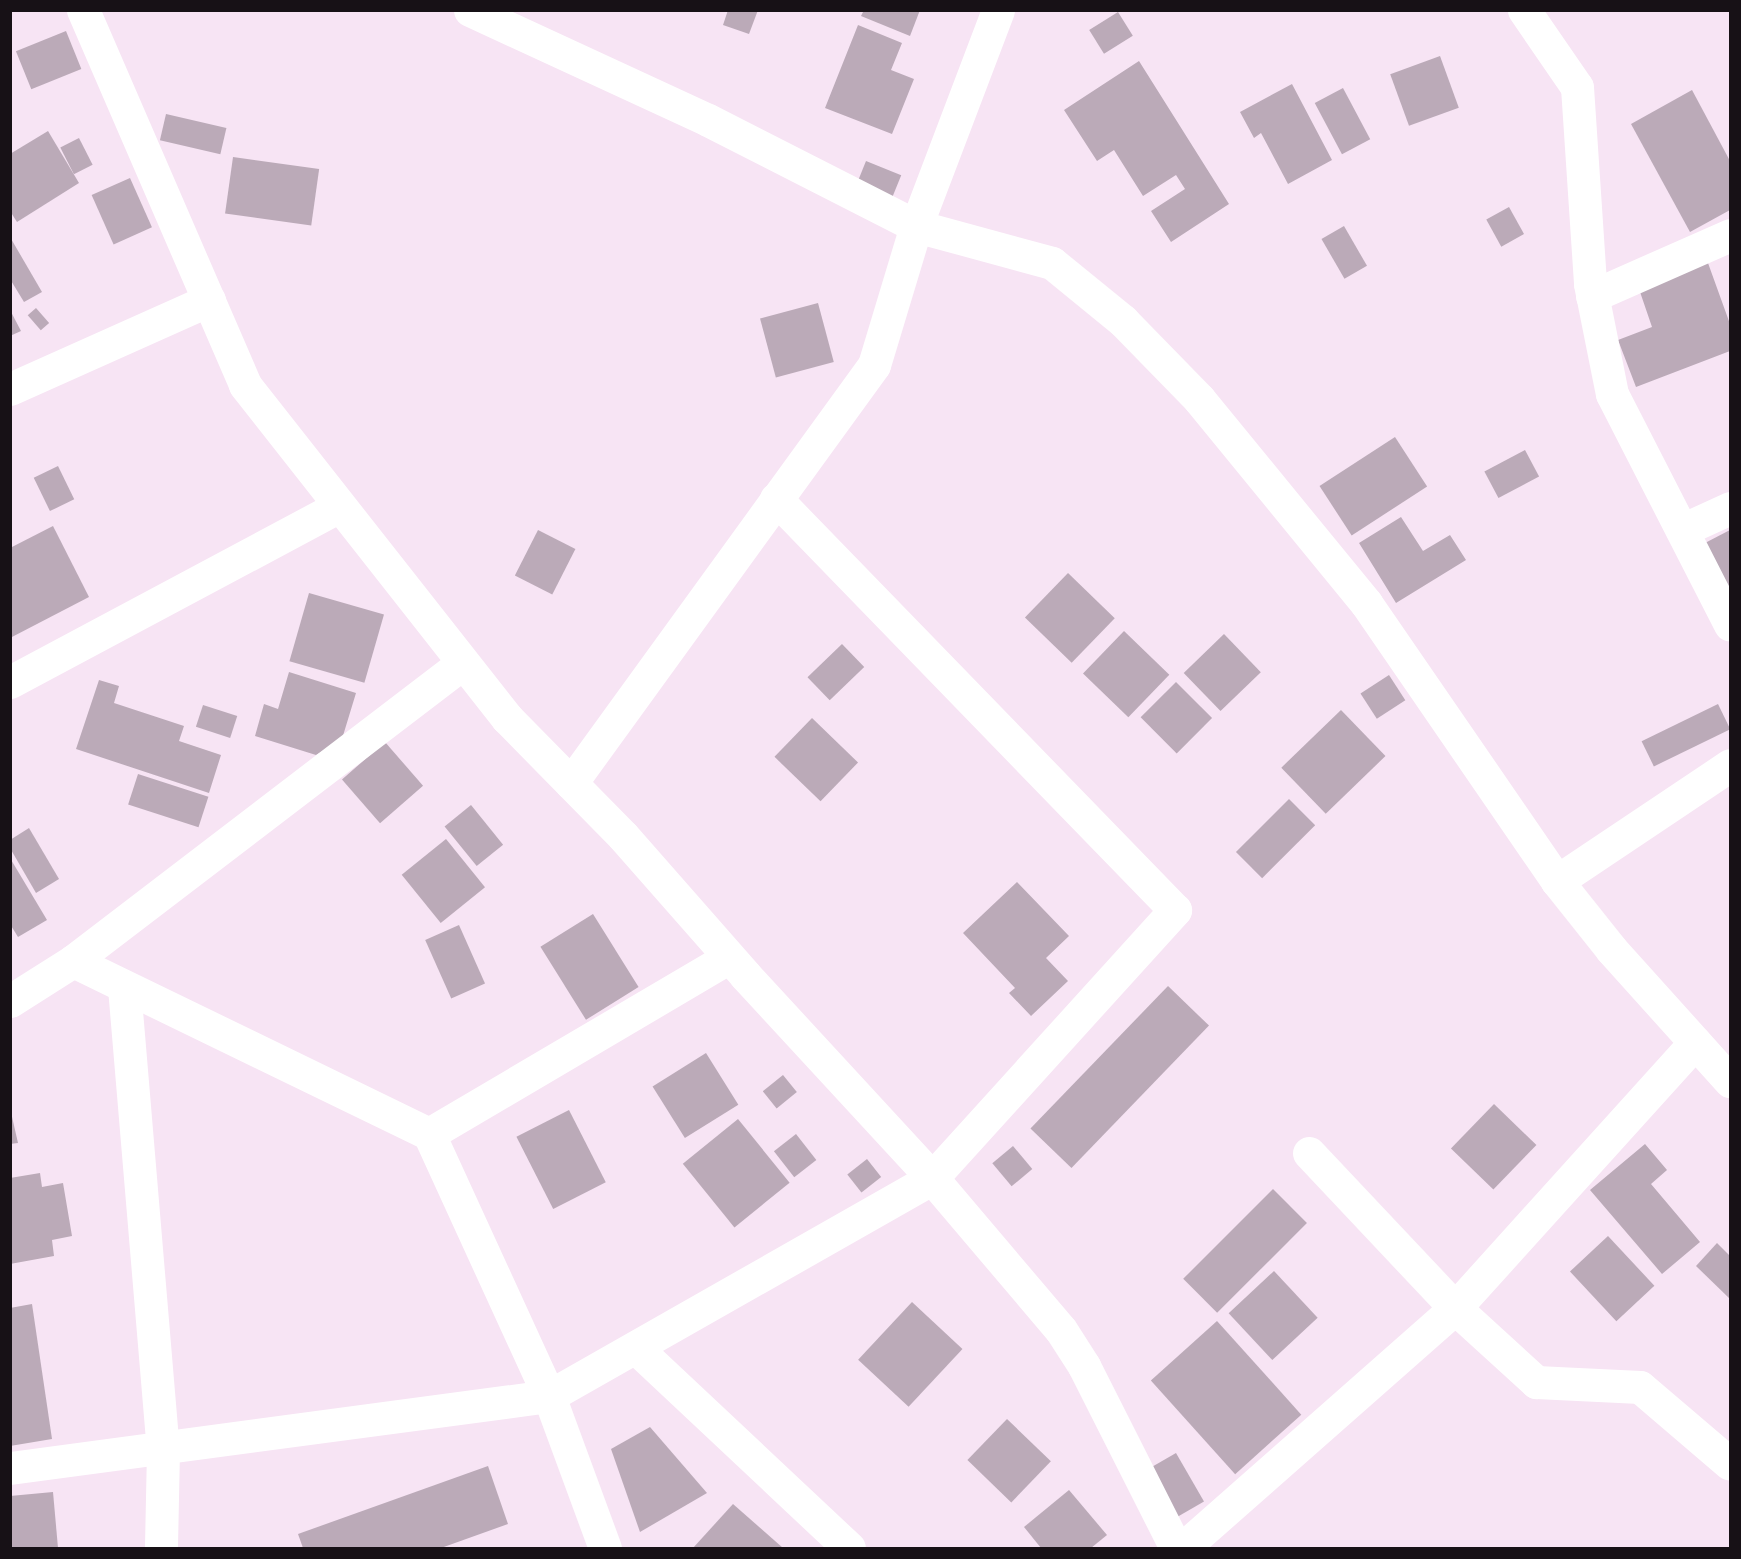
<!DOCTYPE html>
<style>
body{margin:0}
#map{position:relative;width:1741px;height:1559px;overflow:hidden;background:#f7e4f4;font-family:Lora,serif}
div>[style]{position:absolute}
.building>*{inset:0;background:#bbaab8;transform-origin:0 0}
.minor>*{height:33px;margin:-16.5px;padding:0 16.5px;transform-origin:16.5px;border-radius:16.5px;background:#fff}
span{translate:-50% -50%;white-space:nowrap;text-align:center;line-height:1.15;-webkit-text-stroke:6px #fff;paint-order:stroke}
.frame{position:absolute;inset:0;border:12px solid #171116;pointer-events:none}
</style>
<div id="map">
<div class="building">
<i style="clip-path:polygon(728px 10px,758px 10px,749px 34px,723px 25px)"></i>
<i style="clip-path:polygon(864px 10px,920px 10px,910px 36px,861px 16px)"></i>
<i style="left:1118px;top:12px;width:28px;height:34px;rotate:58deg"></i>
<i style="clip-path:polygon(858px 25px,902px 43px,891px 70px,914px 79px,892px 134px,825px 108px)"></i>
<i style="left:66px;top:31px;width:41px;height:54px;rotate:68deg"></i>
<i style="left:1440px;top:56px;width:55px;height:53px;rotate:70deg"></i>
<i style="clip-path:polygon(1139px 61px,1229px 204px,1171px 242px,1151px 211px,1185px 189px,1176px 175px,1143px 196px,1114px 150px,1097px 161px,1064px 110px)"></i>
<i style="clip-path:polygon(1292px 84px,1332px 160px,1288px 184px,1261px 133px,1254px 138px,1240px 112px)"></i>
<i style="left:1343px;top:88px;width:58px;height:32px;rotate:62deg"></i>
<i style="clip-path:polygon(1692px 90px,1730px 161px,1730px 210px,1690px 232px,1631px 124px)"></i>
<i style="left:166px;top:114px;width:62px;height:27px;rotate:13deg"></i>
<i style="clip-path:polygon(48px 131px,79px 183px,17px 222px,10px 211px,10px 154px)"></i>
<i style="left:79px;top:138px;width:30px;height:21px;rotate:63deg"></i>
<i style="left:233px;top:157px;width:87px;height:57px;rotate:8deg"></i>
<i style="left:866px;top:161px;width:38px;height:29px;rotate:22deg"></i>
<i style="left:130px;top:178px;width:54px;height:42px;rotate:66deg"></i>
<i style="left:1509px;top:207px;width:31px;height:26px;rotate:61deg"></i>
<i style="left:1344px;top:226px;width:46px;height:26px;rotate:60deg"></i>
<i style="clip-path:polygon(10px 237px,42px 292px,24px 302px,10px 279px)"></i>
<i style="clip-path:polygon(1708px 263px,1730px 324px,1730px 351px,1636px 387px,1618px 340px,1652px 327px,1639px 289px)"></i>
<i style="left:818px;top:303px;width:61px;height:60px;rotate:75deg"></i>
<i style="left:36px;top:308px;width:20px;height:11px;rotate:49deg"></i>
<i style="clip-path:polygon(10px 310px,21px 331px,10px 336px)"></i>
<i style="left:1395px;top:437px;width:59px;height:90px;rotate:57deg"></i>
<i style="left:1525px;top:450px;width:30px;height:46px;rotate:62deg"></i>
<i style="left:58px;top:466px;width:37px;height:27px;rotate:64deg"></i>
<i style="clip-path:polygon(1401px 517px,1423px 551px,1450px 535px,1466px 560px,1396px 603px,1359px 543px)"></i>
<i style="clip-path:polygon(53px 526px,89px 597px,10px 638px,10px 548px)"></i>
<i style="left:538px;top:530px;width:42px;height:51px;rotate:27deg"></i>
<i style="clip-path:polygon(1730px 530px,1730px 594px,1705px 543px)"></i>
<i style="left:1068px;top:573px;width:65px;height:62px;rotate:44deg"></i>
<i style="left:309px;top:593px;width:78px;height:71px;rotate:16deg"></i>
<i style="left:1124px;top:631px;width:63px;height:59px;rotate:44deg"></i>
<i style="left:1224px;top:634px;width:53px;height:56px;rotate:46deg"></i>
<i style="left:842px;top:644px;width:32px;height:48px;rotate:46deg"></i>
<i style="clip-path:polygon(289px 672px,356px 693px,342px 739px,316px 755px,255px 736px,264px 704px,278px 709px)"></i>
<i style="left:1389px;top:675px;width:30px;height:34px;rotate:57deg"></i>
<i style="clip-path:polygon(99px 680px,119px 686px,114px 703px,184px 726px,179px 741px,221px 755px,209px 793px,76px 749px)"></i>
<i style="left:1176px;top:682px;width:51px;height:50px;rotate:45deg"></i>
<i style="left:1718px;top:704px;width:28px;height:85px;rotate:64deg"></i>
<i style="left:203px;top:705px;width:36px;height:23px;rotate:18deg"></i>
<i style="left:1341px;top:710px;width:64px;height:83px;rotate:46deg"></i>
<i style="left:812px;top:718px;width:64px;height:54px;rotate:44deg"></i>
<i style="left:385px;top:742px;width:58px;height:57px;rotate:49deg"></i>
<i style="left:138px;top:774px;width:74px;height:32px;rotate:18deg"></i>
<i style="left:1289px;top:799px;width:37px;height:75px;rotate:45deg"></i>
<i style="left:471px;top:805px;width:51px;height:34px;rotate:51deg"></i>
<i style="clip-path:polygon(29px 828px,59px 879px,36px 893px,10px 848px,10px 840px)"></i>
<i style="left:446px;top:839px;width:62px;height:57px;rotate:51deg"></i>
<i style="clip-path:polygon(10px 858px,47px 920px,18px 937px,10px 924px)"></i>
<i style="clip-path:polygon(1017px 882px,1069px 936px,1046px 958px,1068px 981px,1031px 1016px,1009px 993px,1015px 988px,963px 933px)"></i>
<i style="left:593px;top:914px;width:86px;height:62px;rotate:58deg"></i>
<i style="left:459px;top:925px;width:64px;height:37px;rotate:66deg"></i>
<i style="left:1168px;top:986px;width:57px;height:198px;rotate:44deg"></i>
<i style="left:706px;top:1053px;width:61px;height:63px;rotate:58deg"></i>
<i style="left:783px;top:1075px;width:22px;height:26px;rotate:51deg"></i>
<i style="left:1494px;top:1104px;width:59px;height:62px;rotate:44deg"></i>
<i style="clip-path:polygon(10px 1108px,18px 1143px,10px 1144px)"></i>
<i style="left:569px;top:1110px;width:81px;height:59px;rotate:63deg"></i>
<i style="left:738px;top:1119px;width:82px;height:71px;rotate:51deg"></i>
<i style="left:796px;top:1134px;width:33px;height:28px;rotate:52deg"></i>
<i style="clip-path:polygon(1645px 1144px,1667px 1170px,1651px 1184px,1700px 1242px,1662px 1274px,1590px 1190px)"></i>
<i style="left:1013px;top:1146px;width:30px;height:27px;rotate:50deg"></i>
<i style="left:867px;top:1159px;width:23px;height:25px;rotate:52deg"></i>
<i style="clip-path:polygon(40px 1173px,42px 1187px,63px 1183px,72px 1236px,52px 1240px,54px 1256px,10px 1264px,10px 1178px)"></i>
<i style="left:1273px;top:1189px;width:48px;height:127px;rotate:45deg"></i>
<i style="left:1608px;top:1236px;width:68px;height:52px;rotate:47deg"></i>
<i style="clip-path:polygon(1717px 1243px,1730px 1256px,1730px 1299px,1696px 1266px)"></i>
<i style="left:1274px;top:1271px;width:64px;height:62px;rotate:47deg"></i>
<i style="left:912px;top:1302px;width:69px;height:79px;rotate:43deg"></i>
<i style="clip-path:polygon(32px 1304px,52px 1439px,10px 1446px,10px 1308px)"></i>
<i style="left:1217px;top:1321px;width:126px;height:89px;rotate:48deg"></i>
<i style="left:1007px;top:1419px;width:61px;height:57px;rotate:44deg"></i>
<i style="clip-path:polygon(650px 1427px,707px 1493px,640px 1532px,611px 1449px)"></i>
<i style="left:1176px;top:1453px;width:56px;height:34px;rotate:60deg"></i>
<i style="clip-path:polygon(488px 1466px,508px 1524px,441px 1548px,303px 1548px,298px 1534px)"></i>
<i style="clip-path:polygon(1069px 1490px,1107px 1535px,1091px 1548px,1041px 1548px,1024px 1527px)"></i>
<i style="clip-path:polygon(53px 1492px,58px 1548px,10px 1548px,10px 1496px)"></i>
<i style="clip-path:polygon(733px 1504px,783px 1548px,693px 1548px)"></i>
</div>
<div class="minor">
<i style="left:83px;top:10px;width:408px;rotate:66.6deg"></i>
<i style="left:245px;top:385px;width:424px;rotate:51.8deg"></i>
<i style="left:507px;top:718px;width:165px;rotate:45.5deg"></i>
<i style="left:623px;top:836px;width:185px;rotate:48.7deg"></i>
<i style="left:745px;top:975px;width:276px;rotate:47.3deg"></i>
<i style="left:932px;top:1178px;width:199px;rotate:49.7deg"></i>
<i style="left:1061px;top:1330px;width:43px;rotate:57.4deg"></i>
<i style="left:1084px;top:1366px;width:204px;rotate:63.2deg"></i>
<i style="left:470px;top:10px;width:262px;rotate:24.8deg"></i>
<i style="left:708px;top:120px;width:233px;rotate:27deg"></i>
<i style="left:916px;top:226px;width:141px;rotate:15.2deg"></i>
<i style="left:1052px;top:263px;width:92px;rotate:39.2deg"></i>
<i style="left:1123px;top:321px;width:109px;rotate:45.7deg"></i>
<i style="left:1199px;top:399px;width:264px;rotate:50.7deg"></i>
<i style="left:1366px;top:603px;width:337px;rotate:55.5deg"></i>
<i style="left:1557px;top:881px;width:87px;rotate:51.5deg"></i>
<i style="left:1611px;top:949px;width:178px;rotate:48deg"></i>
<i style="left:1524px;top:10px;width:93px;rotate:55.5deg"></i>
<i style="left:1577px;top:87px;width:197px;rotate:86.2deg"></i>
<i style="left:1590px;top:284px;width:112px;rotate:78.7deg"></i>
<i style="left:1612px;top:394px;width:259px;rotate:62.9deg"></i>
<i style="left:1592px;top:296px;width:151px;rotate:-23.8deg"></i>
<i style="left:10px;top:389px;width:218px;rotate:-24.1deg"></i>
<i style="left:1682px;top:530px;width:53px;rotate:-24.6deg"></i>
<i style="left:10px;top:682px;width:373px;rotate:-28.1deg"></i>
<i style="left:571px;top:783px;width:516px;rotate:-54.06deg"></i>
<i style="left:874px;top:365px;width:145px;rotate:-73.2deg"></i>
<i style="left:916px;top:226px;width:231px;rotate:-69.2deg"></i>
<i style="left:1557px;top:881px;width:208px;rotate:-33.8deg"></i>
<i style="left:73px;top:961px;width:396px;rotate:25.9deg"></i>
<i style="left:429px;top:1134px;width:288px;rotate:65.4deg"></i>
<i style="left:549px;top:1396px;width:162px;rotate:69.8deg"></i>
<i style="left:124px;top:987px;width:465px;rotate:85.2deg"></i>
<i style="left:163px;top:1450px;width:98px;rotate:91.2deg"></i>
<i style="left:10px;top:1001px;width:75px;rotate:-32.4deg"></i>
<i style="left:73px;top:961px;width:491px;rotate:-37.4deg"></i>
<i style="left:429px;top:1134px;width:348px;rotate:-30.5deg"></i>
<i style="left:1309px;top:1153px;width:213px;rotate:46.7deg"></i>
<i style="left:1455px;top:1308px;width:110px;rotate:42.4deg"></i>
<i style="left:1536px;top:1382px;width:104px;rotate:2.8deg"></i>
<i style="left:1640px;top:1387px;width:118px;rotate:40.5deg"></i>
<i style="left:636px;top:1348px;width:292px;rotate:43.2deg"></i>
<i style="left:10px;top:1468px;width:544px;rotate:-7.61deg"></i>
<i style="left:549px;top:1396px;width:441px;rotate:-29.6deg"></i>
<i style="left:932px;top:1178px;width:362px;rotate:-47.8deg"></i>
<i style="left:1175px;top:910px;width:573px;rotate:-134.15deg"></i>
<i style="left:1183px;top:1548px;width:363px;rotate:-41.4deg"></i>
<i style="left:1455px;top:1308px;width:358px;rotate:-47.9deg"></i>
</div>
<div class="frame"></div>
</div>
